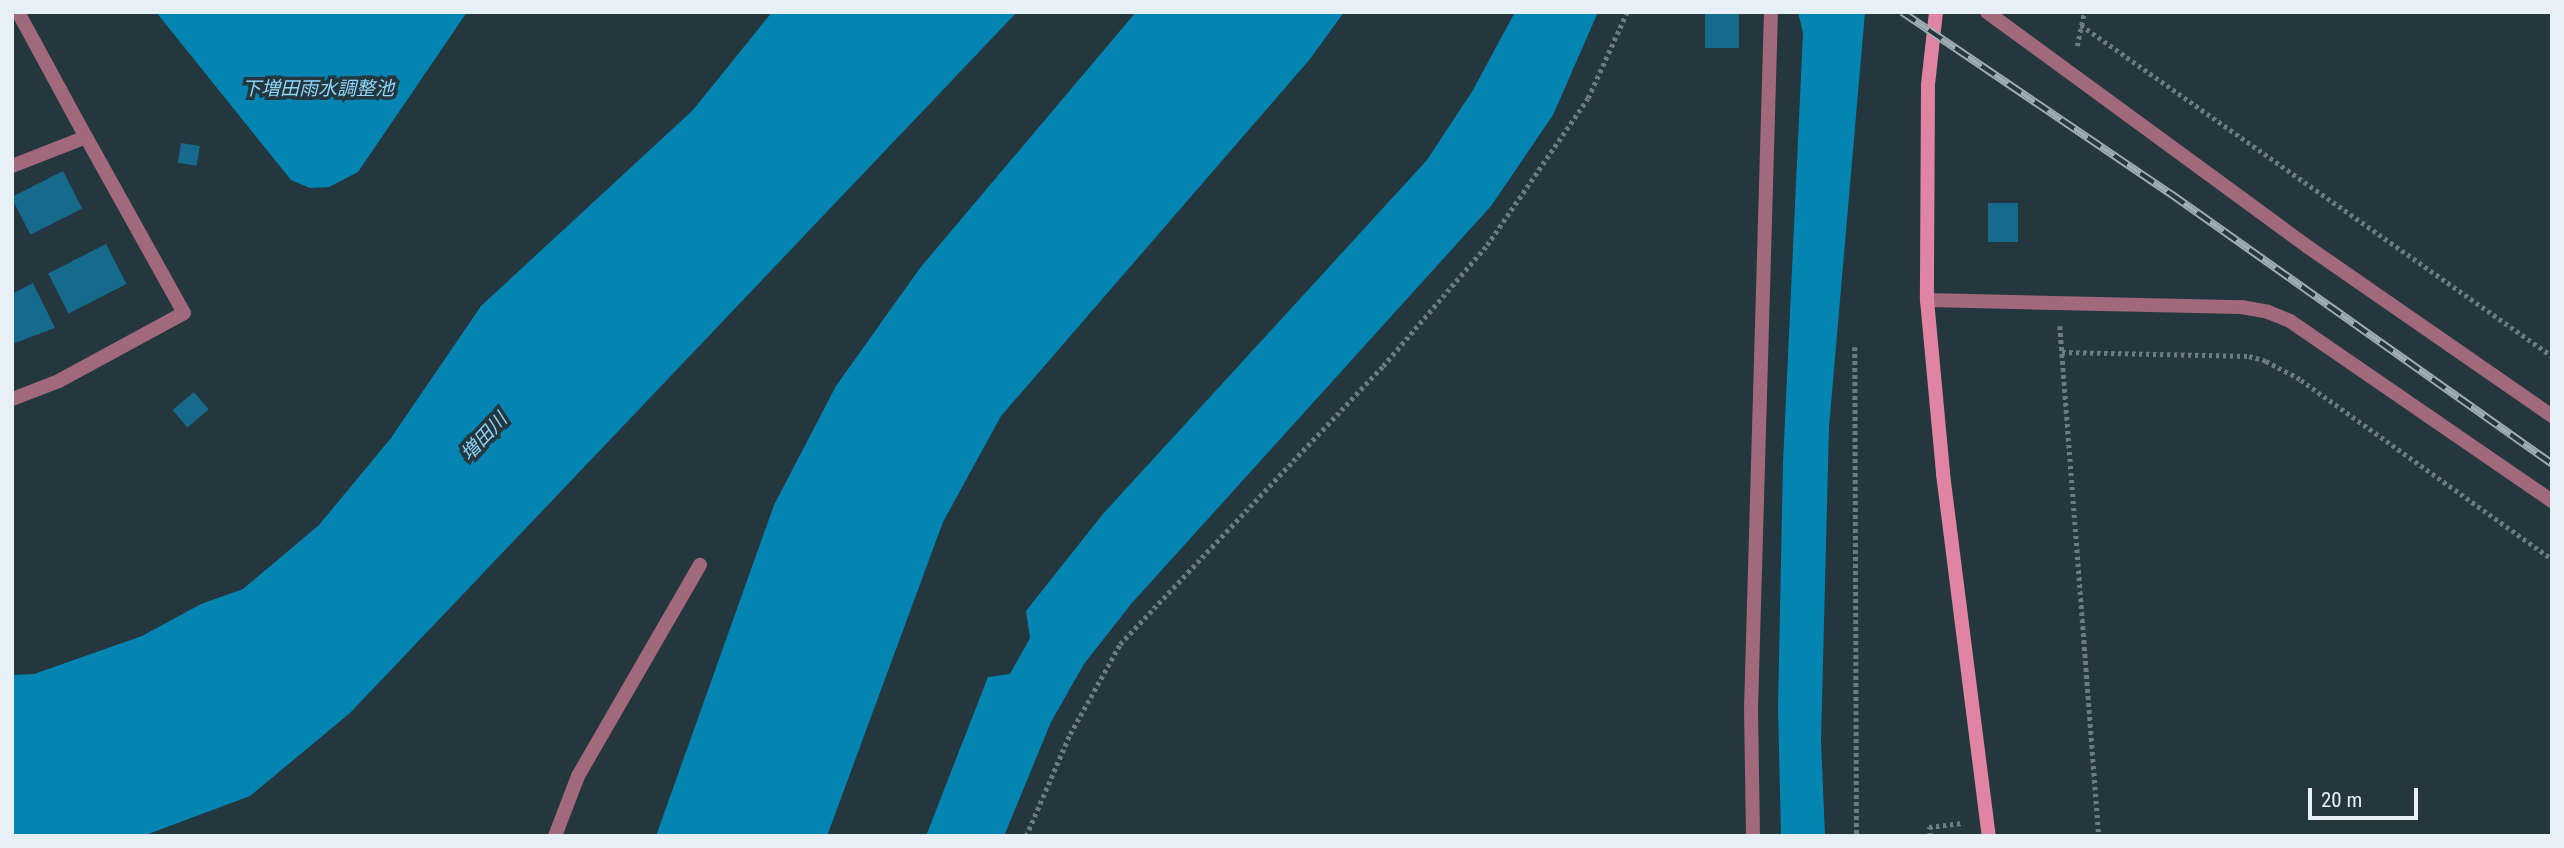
<!DOCTYPE html>
<meta charset="utf-8">
<style>
body{margin:0}
#map{position:relative;width:2564px;height:848px;overflow:hidden;background:#24363e;font-family:"Roboto Condensed","Noto Sans JP",sans-serif}
div>[style]{position:absolute}
.water>*{inset:0;background:#0485b1}
.building>*{inset:0;background:#166b8c;transform-origin:0 0}
.path>*{height:4.5px;margin-top:-2.25px;transform-origin:0;background:repeating-linear-gradient(90deg,#6b7b82 0 3.5px,transparent 0 7px)}
.street>*{height:14px;margin:-7px;padding:0 7px;transform-origin:7px;border-radius:7px;background:#a2687c}
.secondary>*{height:14px;margin:-7px;padding:0 7px;transform-origin:7px;border-radius:7px;background:#e084a4}
.rail>*{height:8px;margin-top:-4px;transform-origin:0;background:repeating-linear-gradient(90deg,#24363e 0 16px,#9facb3 0 32px);box-sizing:border-box;border-block:2px solid #9facb3}
span{translate:-50% -50%;white-space:nowrap;text-align:center;line-height:1.15;-webkit-text-stroke:7px #24363e;paint-order:stroke}
.water-label{font-size:19px;color:#8ed6f9;font-style:italic}
.frame{position:absolute;inset:0;border:14px solid #e6f0f6;pointer-events:none}
.scale{position:absolute;left:2308px;top:788px;width:110px;height:32px;box-sizing:border-box;border:4px solid #e6f0f6;border-top:0;padding-left:9px;font-size:21px;line-height:24px;white-space:nowrap;color:#e6f0f6;-webkit-text-stroke:5px #24363e;paint-order:stroke}
</style>
<div id="map">
<div class="water">
<i style="clip-path:polygon(156px 12px,467px 12px,358px 172px,329px 187px,310px 188px,291px 180px)"></i>
<i style="clip-path:polygon(772px 12px,1017px 12px,350px 713px,250px 796px,143px 836px,12px 836px,12px 675px,34px 674px,142px 636px,201px 604px,243px 589px,319px 525px,391px 438px,481px 306px,693px 110px)"></i>
<i style="clip-path:polygon(1136px 12px,1344px 12px,1310px 59px,1001px 416px,943px 522px,827px 836px,656px 836px,774px 505px,836px 386px,920px 268px)"></i>
<i style="clip-path:polygon(1515px 12px,1598px 12px,1553px 115px,1491px 206px,1131px 604px,1084px 664px,1051px 722px,1004px 836px,926px 836px,988px 677px,1010px 674px,1030px 638px,1026px 611px,1102px 515px,1427px 160px,1473px 90px)"></i>
<i style="clip-path:polygon(1798px 12px,1865px 12px,1829px 427px,1821px 741px,1825px 836px,1781px 836px,1778px 708px,1783px 463px,1803px 33px)"></i>
</div>
<div class="building">
<i style="left:1705px;top:13px;width:34px;height:35px"></i>
<i style="left:181px;top:143px;width:19px;height:20px;rotate:9deg"></i>
<i style="left:63px;top:171px;width:42px;height:58px;rotate:63deg"></i>
<i style="left:1988px;top:203px;width:30px;height:39px"></i>
<i style="left:106px;top:244px;width:45px;height:65px;rotate:63deg"></i>
<i style="clip-path:polygon(33px 283px,55px 328px,12px 344px,12px 294px)"></i>
<i style="left:194px;top:392px;width:23px;height:28px;rotate:50deg"></i>
</div>
<div class="path">
<i style="left:2081px;top:25px;width:576px;rotate:35.1deg"></i>
<i style="left:2077px;top:46px;width:35px;rotate:-78deg"></i>
<i style="left:2060px;top:326px;width:511px;rotate:85.63deg"></i>
<i style="left:1855px;top:347px;width:489px;rotate:89.8deg"></i>
<i style="left:2062px;top:352px;width:187px;rotate:1.2deg"></i>
<i style="left:2249px;top:356px;width:18px;rotate:16deg"></i>
<i style="left:2266px;top:361px;width:40px;rotate:28deg"></i>
<i style="left:2301px;top:380px;width:308px;rotate:35.5deg"></i>
<i style="left:1026px;top:836px;width:111px;rotate:-66.7deg"></i>
<i style="left:1070px;top:734px;width:103px;rotate:-60.9deg"></i>
<i style="left:1120px;top:644px;width:383px;rotate:-46.6deg"></i>
<i style="left:1383px;top:366px;width:160px;rotate:-49.3deg"></i>
<i style="left:1487px;top:245px;width:178px;rotate:-55.5deg"></i>
<i style="left:1588px;top:98px;width:94px;rotate:-65.6deg"></i>
<i style="left:1930px;top:836px;width:9px;rotate:-96deg"></i>
<i style="left:1929px;top:827px;width:33px;rotate:-7deg"></i>
</div>
<div class="street">
<i style="left:18px;top:12px;width:142px;rotate:61.5deg"></i>
<i style="left:1987px;top:12px;width:398px;rotate:36.2deg"></i>
<i style="left:2308px;top:247px;width:297px;rotate:34.7deg"></i>
<i style="left:12px;top:166px;width:79px;rotate:-21.4deg"></i>
<i style="left:86px;top:137px;width:201px;rotate:60.9deg"></i>
<i style="left:184px;top:313px;width:142px;rotate:151.5deg"></i>
<i style="left:59px;top:381px;width:50px;rotate:159deg"></i>
<i style="left:1927px;top:300px;width:314px;rotate:1.3deg"></i>
<i style="left:2241px;top:307px;width:27px;rotate:10deg"></i>
<i style="left:2268px;top:312px;width:24px;rotate:22deg"></i>
<i style="left:2290px;top:321px;width:318px;rotate:34.5deg"></i>
<i style="left:555px;top:836px;width:64px;rotate:-69deg"></i>
<i style="left:578px;top:776px;width:244px;rotate:-60deg"></i>
<i style="left:1753px;top:836px;width:127px;rotate:-90.9deg"></i>
<i style="left:1751px;top:709px;width:697px;rotate:-88.36deg"></i>
</div>
<div class="secondary">
<i style="left:1936px;top:12px;width:73px;rotate:96.3deg"></i>
<i style="left:1928px;top:85px;width:215px;rotate:90.3deg"></i>
<i style="left:1927px;top:300px;width:175px;rotate:84.7deg"></i>
<i style="left:1943px;top:474px;width:365px;rotate:82.8deg"></i>
</div>
<div class="rail">
<i style="left:1902px;top:12px;width:325px;rotate:34.1deg"></i>
<i style="left:2171px;top:194px;width:467px;rotate:35.3deg"></i>
</div>
<div class="water-label">
<span style="left:318px;top:89px">下増田雨水調整池</span>
<span style="left:484px;top:437px;rotate:-47deg">増田川</span>
</div>
<div class="frame"></div>
<div class="scale">20 m</div>
</div>
